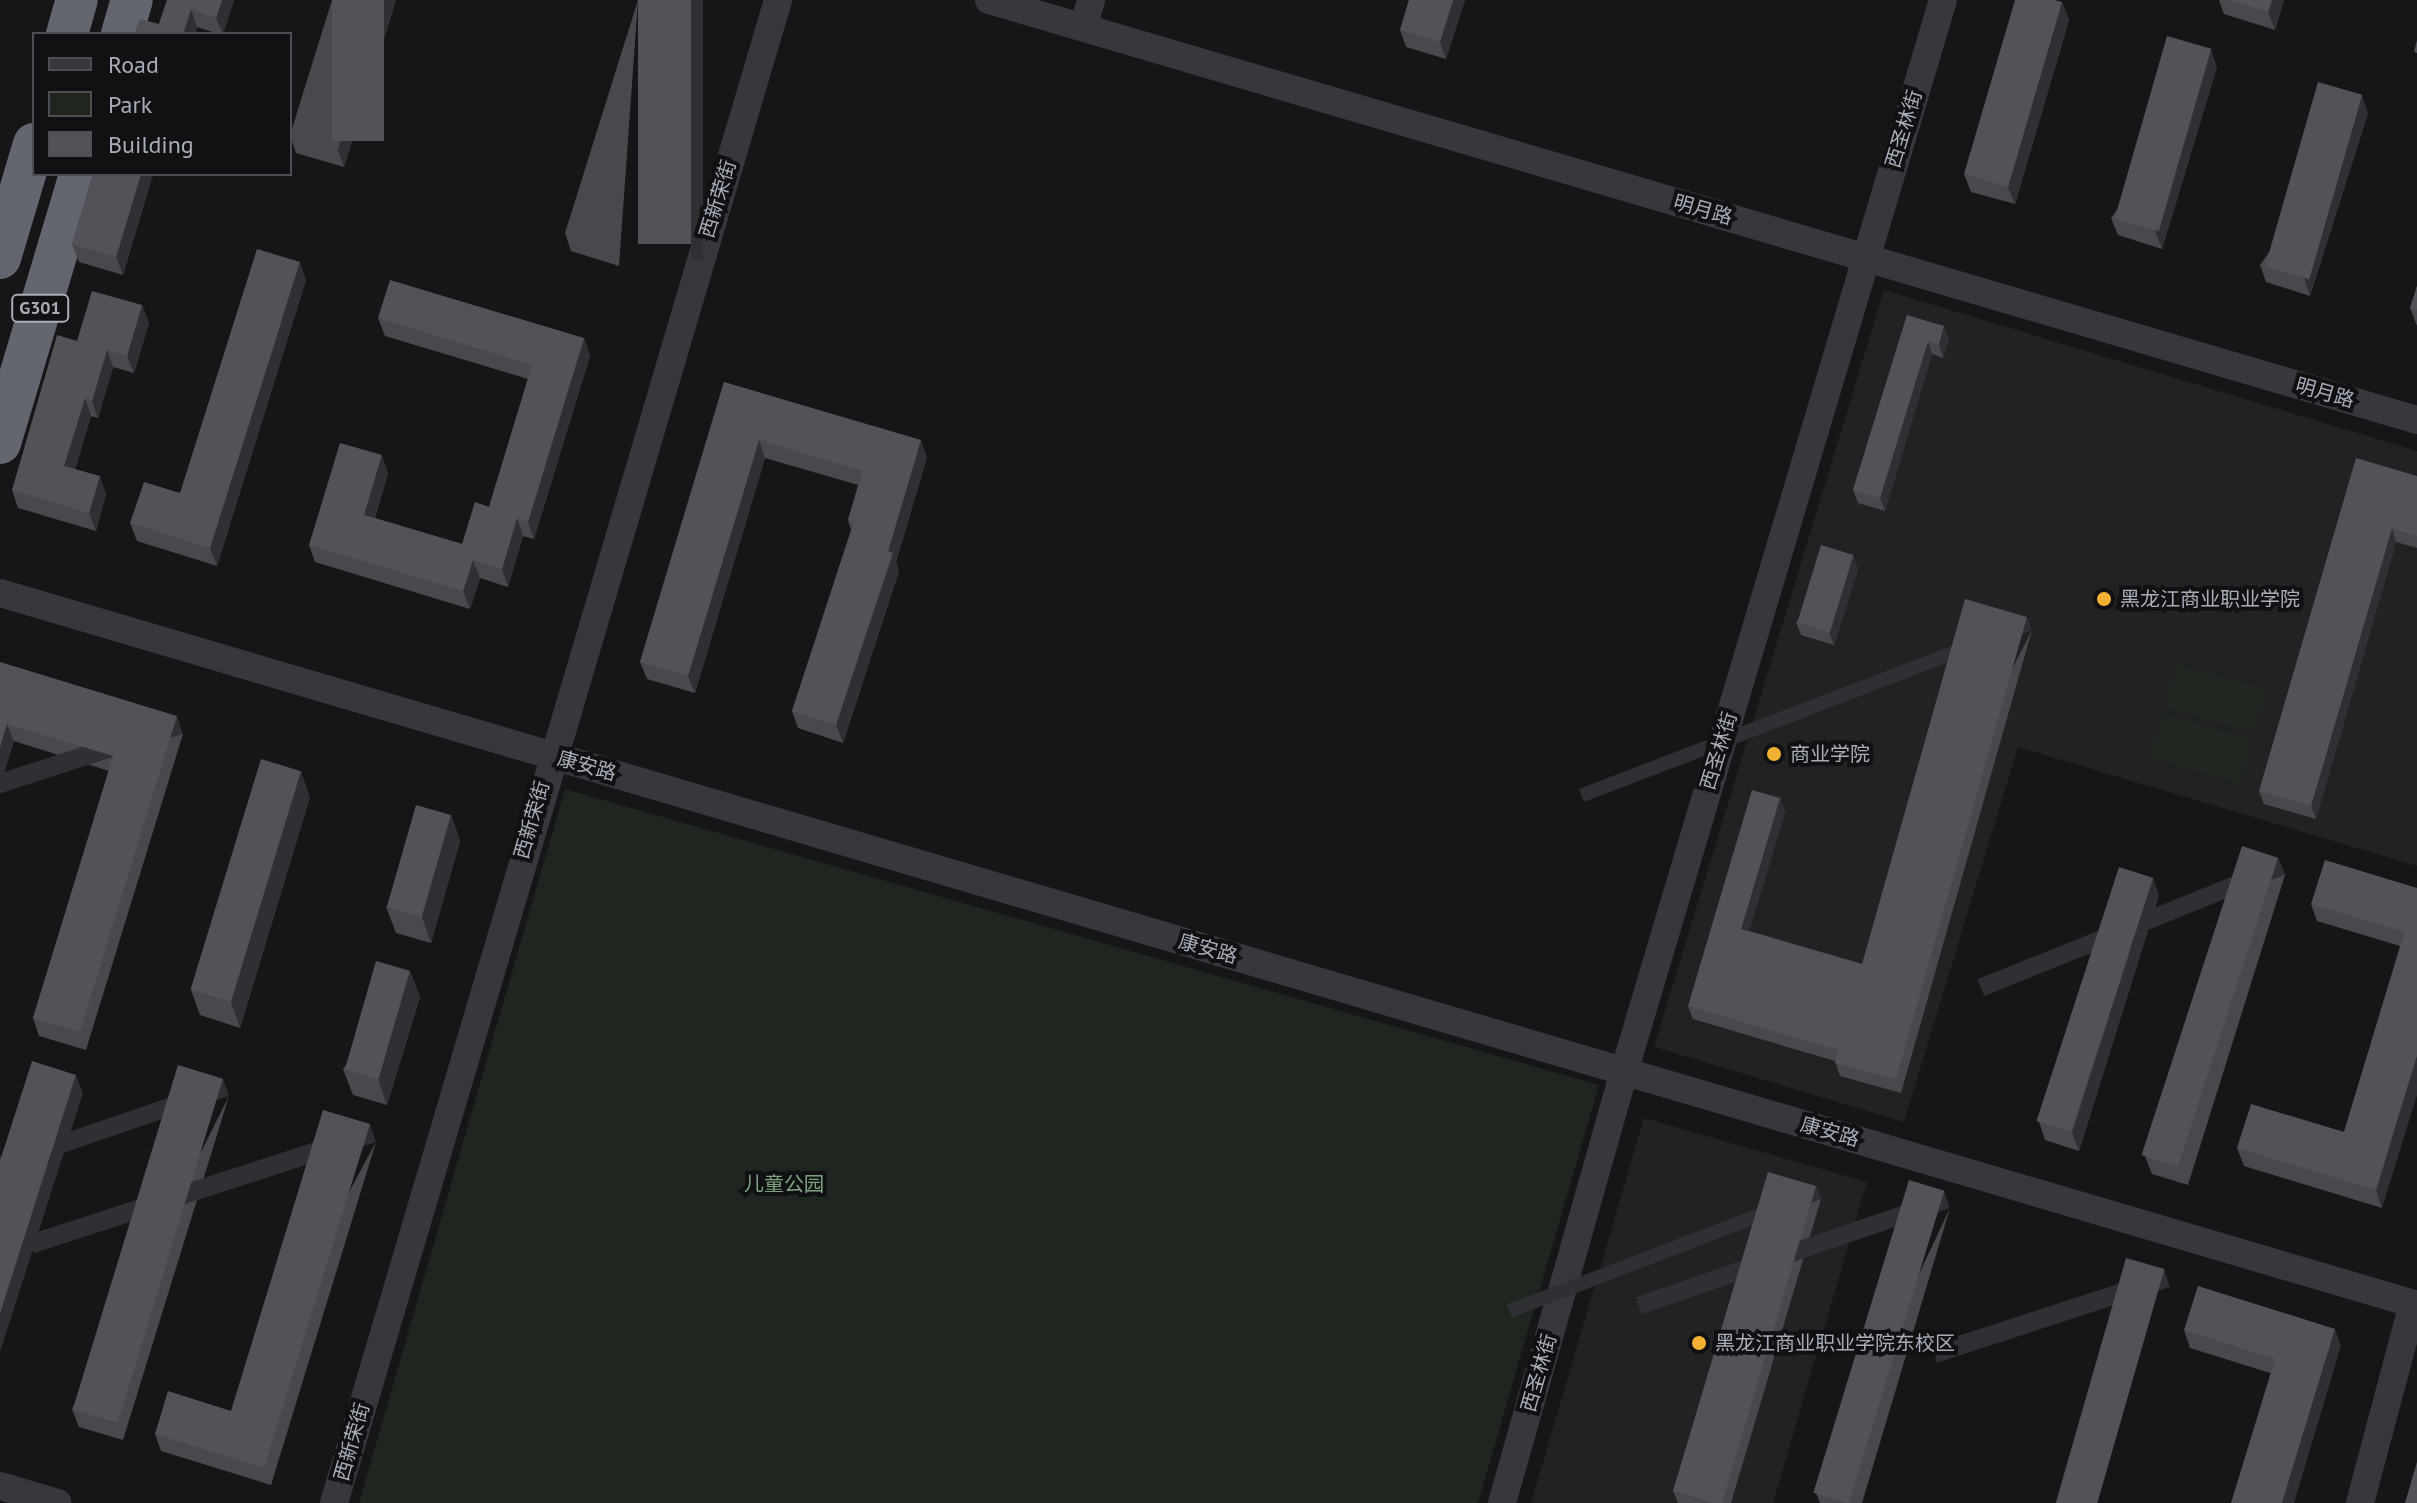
<!DOCTYPE html>
<meta charset="utf-8">
<style>
body{margin:0}
#map{position:relative;width:2417px;height:1503px;overflow:hidden;background:#161618;font-family:"PT Sans","Noto Sans SC",sans-serif}
div>[style]{position:absolute}
.built>*{inset:0;background:#222225}
.green>*{inset:0;background:#1e261f;transform-origin:0 0}
.minor>*{height:28px;margin:-14px;padding:0 14px;transform-origin:14px;border-radius:14px;background:#37383d}
.highway>*{height:42px;margin:-21px;padding:0 21px;transform-origin:21px;border-radius:21px;background:#63666e}
.wall>*{inset:0;background:#47494d}
.shaded-wall>*{inset:0;background:#2f3033;transform-origin:0 0}
.building>*{inset:0;background:#525359;transform-origin:0 0}
.dots>*{width:22px;height:22px;translate:-50% -50%;box-sizing:border-box;border:4px solid #111113;border-radius:50%}
span{translate:-50% -50%;white-space:nowrap;text-align:center;line-height:1.15;-webkit-text-stroke:8px #111113;paint-order:stroke}
.shield-label span{padding:2px 6px;background:#111113;border:2px solid;border-radius:6px;-webkit-text-stroke-width:0}
.shield-label{font-size:18px;color:#a8adb8;font-weight:700}
.street-label{font-size:20px;color:#a8adb8}
.poi-label{font-size:20px;color:#a8adb8}
.left{translate:0 -50%;text-align:left}
.park-label{font-size:20px;color:#7fa381}
.legend{position:absolute;left:32px;top:32px;width:260px;height:144px;box-sizing:border-box;background:#111113;border:2px solid #4d4f55;margin:0;padding:10px 14px;list-style:none;font-size:24px;color:#a8adb8}
.legend li{display:flex;align-items:center;gap:16px;height:40px}
.legend b{width:40px;border:2px solid #4d4f55}
</style>
<div id="map">
<div class="built">
<i style="clip-path:polygon(1884px 290px,2417px 451px,2417px 866px,2018px 747px,1904px 1122px,1654px 1047px)"></i>
<i style="clip-path:polygon(1644px 1118px,1867px 1182px,1773px 1503px,1531px 1503px)"></i>
</div>
<div class="green">
<i style="left:2176px;top:664px;width:94px;height:46px;rotate:15deg"></i>
<i style="left:2162px;top:713px;width:95px;height:47px;rotate:16deg"></i>
<i style="clip-path:polygon(565px 789px,1599px 1085px,1478px 1503px,359px 1503px)"></i>
</div>
<div class="minor">
<i style="left:989px;top:0;width:1488px;rotate:16.39deg"></i>
<i style="left:1083px;top:27px;width:28px;rotate:-73deg"></i>
<i style="left:0;top:593px;width:2520px;rotate:16.41deg"></i>
<i style="left:0;top:1486px;width:60px;rotate:16.3deg"></i>
<i style="left:334px;top:1503px;width:1567px;rotate:-73.54deg"></i>
<i style="left:1502px;top:1503px;width:448px;rotate:-74.2deg"></i>
<i style="left:1624px;top:1072px;width:1118px;rotate:-73.43deg"></i>
<i style="left:2360px;top:1503px;width:206px;rotate:-75.1deg"></i>
</div>
<div class="highway">
<i style="left:67px;top:34px;width:35px;rotate:-74deg"></i>
<i style="left:122px;top:34px;width:35px;rotate:-74deg"></i>
<i style="left:0;top:258px;width:119px;rotate:-73.4deg"></i>
<i style="left:0;top:443px;width:281px;rotate:-73.4deg"></i>
</div>
<div class="wall">
<i style="clip-path:polygon(167px 0,234px 0,223px 34px,219px 34px,197px 27px,195px 34px,134px 34px,159px 24px)"></i>
<i style="clip-path:polygon(332px 0,396px 0,344px 167px,296px 153px,290px 135px)"></i>
<i style="clip-path:polygon(638px 0,619px 266px,571px 251px,565px 233px)"></i>
<i style="clip-path:polygon(1409px 0,1465px 0,1446px 59px,1406px 47px,1400px 30px)"></i>
<i style="clip-path:polygon(2219px 0,2284px 0,2275px 30px,2224px 14px)"></i>
<i style="clip-path:polygon(2062px 2px,2069px 20px,2015px 204px,1971px 192px,1964px 174px)"></i>
<i style="clip-path:polygon(2217px 67px,2162px 249px,2118px 235px,2111px 218px)"></i>
<i style="clip-path:polygon(2368px 113px,2310px 296px,2266px 282px,2260px 265px)"></i>
<i style="clip-path:polygon(93px 174px,153px 174px,123px 275px,79px 262px,72px 244px)"></i>
<i style="clip-path:polygon(306px 280px,217px 566px,137px 541px,130px 523px,180px 493px)"></i>
<i style="clip-path:polygon(2417px 286px,2417px 326px,2410px 308px)"></i>
<i style="clip-path:polygon(142px 305px,149px 323px,134px 373px,113px 367px,98px 418px,91px 416px,75px 469px,106px 494px,96px 531px,18px 508px,12px 490px,77px 341px)"></i>
<i style="clip-path:polygon(1907px 315px,1949px 339px,1943px 358px,1932px 354px,1885px 511px,1858px 503px,1853px 490px)"></i>
<i style="clip-path:polygon(378px 318px,584px 338px,590px 356px,534px 539px,523px 536px,508px 587px,480px 578px,470px 609px,315px 562px,309px 545px,388px 473px,375px 518px,462px 544px,489px 507px,528px 379px,385px 336px)"></i>
<i style="clip-path:polygon(724px 382px,927px 457px,896px 562px,899px 571px,843px 743px,798px 728px,792px 711px,851px 530px,848px 520px,858px 485px,765px 458px,695px 693px,647px 679px,640px 662px)"></i>
<i style="clip-path:polygon(2417px 476px,2417px 548px,2396px 542px,2316px 819px,2264px 804px,2259px 791px)"></i>
<i style="clip-path:polygon(1858px 569px,1834px 645px,1801px 635px,1796px 622px)"></i>
<i style="clip-path:polygon(2032px 630px,1901px 1093px,1840px 1076px,1835px 1061px,1693px 1019px,1688px 1006px,1780px 798px,1785px 812px,1749px 931px,1862px 964px)"></i>
<i style="clip-path:polygon(0 662px,183px 734px,86px 1050px,39px 1036px,33px 1018px,109px 771px,14px 741px,0 785px)"></i>
<i style="clip-path:polygon(310px 797px,240px 1028px,200px 1015px,191px 990px)"></i>
<i style="clip-path:polygon(451px 815px,460px 841px,431px 943px,396px 933px,386px 907px)"></i>
<i style="clip-path:polygon(2278px 858px,2285px 875px,2188px 1185px,2152px 1174px,2145px 1156px)"></i>
<i style="clip-path:polygon(2417px 888px,2382px 1208px,2244px 1166px,2237px 1148px,2344px 1132px,2400px 946px,2317px 921px,2311px 904px)"></i>
<i style="clip-path:polygon(2159px 895px,2079px 1151px,2045px 1140px,2039px 1122px)"></i>
<i style="clip-path:polygon(410px 971px,420px 997px,387px 1105px,353px 1095px,343px 1069px)"></i>
<i style="clip-path:polygon(229px 1096px,123px 1440px,79px 1427px,72px 1409px)"></i>
<i style="clip-path:polygon(376px 1142px,271px 1485px,161px 1451px,155px 1434px,231px 1411px)"></i>
<i style="clip-path:polygon(1816px 1186px,1821px 1199px,1731px 1503px,1678px 1503px,1673px 1491px)"></i>
<i style="clip-path:polygon(1950px 1208px,1862px 1503px,1820px 1503px,1816px 1493px)"></i>
<i style="clip-path:polygon(2184px 1330px,2341px 1346px,2270px 1373px,2190px 1348px)"></i>
</div>
<div class="shaded-wall">
<i style="clip-path:polygon(222px 0,234px 0,223px 34px,216px 18px)"></i>
<i style="clip-path:polygon(384px 0,396px 0,344px 167px,338px 150px)"></i>
<i style="left:691px;top:0;width:12px;height:260px"></i>
<i style="clip-path:polygon(1453px 0,1465px 0,1446px 59px,1440px 42px)"></i>
<i style="clip-path:polygon(2272px 0,2284px 0,2275px 30px,2268px 12px)"></i>
<i style="clip-path:polygon(2062px 2px,2069px 20px,2015px 204px,2008px 187px)"></i>
<i style="clip-path:polygon(191px 9px,197px 27px,195px 34px,183px 34px)"></i>
<i style="clip-path:polygon(2211px 49px,2217px 67px,2162px 249px,2155px 231px)"></i>
<i style="clip-path:polygon(2362px 95px,2368px 113px,2310px 296px,2304px 278px)"></i>
<i style="clip-path:polygon(141px 174px,153px 174px,123px 275px,116px 257px)"></i>
<i style="clip-path:polygon(300px 262px,306px 280px,217px 566px,210px 548px)"></i>
<i style="clip-path:polygon(142px 305px,149px 323px,134px 373px,127px 356px)"></i>
<i style="clip-path:polygon(1944px 326px,1949px 339px,1943px 358px,1939px 344px)"></i>
<i style="clip-path:polygon(584px 338px,590px 356px,534px 539px,528px 522px)"></i>
<i style="clip-path:polygon(1928px 341px,1932px 354px,1885px 511px,1880px 498px)"></i>
<i style="clip-path:polygon(107px 350px,113px 367px,98px 418px,92px 401px)"></i>
<i style="clip-path:polygon(85px 398px,91px 416px,71px 484px,64px 466px)"></i>
<i style="clip-path:polygon(759px 440px,765px 458px,695px 693px,688px 676px)"></i>
<i style="clip-path:polygon(921px 440px,927px 457px,896px 562px,899px 571px,843px 743px,836px 725px)"></i>
<i style="clip-path:polygon(382px 455px,388px 473px,370px 532px,364px 515px)"></i>
<i style="clip-path:polygon(100px 476px,106px 494px,96px 531px,89px 513px)"></i>
<i style="clip-path:polygon(517px 518px,523px 536px,508px 587px,502px 569px)"></i>
<i style="clip-path:polygon(2392px 528px,2396px 542px,2316px 819px,2311px 806px)"></i>
<i style="clip-path:polygon(1853px 555px,1858px 569px,1834px 645px,1829px 632px)"></i>
<i style="clip-path:polygon(473px 560px,480px 578px,470px 609px,463px 591px)"></i>
<i style="left:2027px;top:617px;width:14px;height:480px;rotate:69deg"></i>
<i style="left:177px;top:716px;width:19px;height:331px;rotate:72deg"></i>
<i style="clip-path:polygon(7px 724px,14px 741px,0 785px,0 747px)"></i>
<i style="clip-path:polygon(301px 771px,310px 797px,240px 1028px,231px 1002px)"></i>
<i style="clip-path:polygon(1780px 798px,1785px 812px,1746px 942px,1741px 929px)"></i>
<i style="clip-path:polygon(451px 815px,460px 841px,431px 943px,422px 917px)"></i>
<i style="left:2278px;top:858px;width:18px;height:324px;rotate:68deg"></i>
<i style="clip-path:polygon(2153px 878px,2159px 895px,2079px 1151px,2072px 1133px)"></i>
<i style="clip-path:polygon(410px 971px,420px 997px,387px 1105px,378px 1079px)"></i>
<i style="clip-path:polygon(2417px 1056px,2417px 1095px,2382px 1208px,2376px 1190px)"></i>
<i style="clip-path:polygon(76px 1075px,83px 1093px,0 1352px,0 1314px)"></i>
<i style="left:223px;top:1079px;width:18px;height:360px;rotate:71deg"></i>
<i style="left:370px;top:1124px;width:19px;height:360px;rotate:72deg"></i>
<i style="left:1816px;top:1186px;width:14px;height:331px;rotate:69deg"></i>
<i style="left:1944px;top:1191px;width:18px;height:326px;rotate:71deg"></i>
<i style="left:2164px;top:1269px;width:19px;height:245px;rotate:72deg"></i>
<i style="clip-path:polygon(2335px 1329px,2341px 1346px,2294px 1503px,2282px 1503px)"></i>
</div>
<div class="building">
<i style="clip-path:polygon(167px 0,222px 0,216px 18px,191px 9px,183px 34px,134px 34px,140px 19px,159px 24px)"></i>
<i style="left:332px;top:0;width:52px;height:141px"></i>
<i style="left:638px;top:0;width:53px;height:244px"></i>
<i style="clip-path:polygon(1409px 0,1453px 0,1440px 42px,1400px 30px)"></i>
<i style="clip-path:polygon(2015px 0,2054px 0,2062px 2px,2008px 187px,1964px 174px)"></i>
<i style="clip-path:polygon(2229px 0,2272px 0,2268px 12px)"></i>
<i style="left:2167px;top:36px;width:46px;height:190px;rotate:16deg"></i>
<i style="clip-path:polygon(2417px 40px,2417px 53px,2414px 52px)"></i>
<i style="left:2318px;top:82px;width:46px;height:192px;rotate:16deg"></i>
<i style="clip-path:polygon(93px 174px,141px 174px,116px 257px,72px 244px)"></i>
<i style="clip-path:polygon(257px 249px,300px 262px,210px 548px,130px 523px,144px 482px,180px 493px)"></i>
<i style="clip-path:polygon(390px 280px,584px 338px,528px 522px,517px 518px,502px 569px,473px 560px,463px 591px,309px 545px,340px 443px,382px 455px,364px 515px,462px 544px,475px 502px,489px 507px,532px 365px,378px 318px)"></i>
<i style="clip-path:polygon(2417px 286px,2417px 310px,2410px 308px)"></i>
<i style="clip-path:polygon(92px 291px,142px 305px,127px 356px,107px 350px,92px 401px,85px 398px,64px 466px,100px 476px,89px 513px,12px 490px,57px 335px,77px 341px)"></i>
<i style="clip-path:polygon(1907px 315px,1944px 326px,1939px 344px,1928px 341px,1880px 498px,1853px 490px)"></i>
<i style="clip-path:polygon(724px 382px,921px 440px,888px 551px,893px 553px,836px 725px,792px 711px,854px 522px,848px 520px,863px 471px,759px 440px,688px 676px,640px 662px)"></i>
<i style="clip-path:polygon(2356px 458px,2417px 476px,2417px 536px,2392px 528px,2311px 806px,2259px 791px)"></i>
<i style="left:1821px;top:545px;width:34px;height:81px;rotate:17deg"></i>
<i style="clip-path:polygon(1965px 599px,2027px 617px,1896px 1079px,1835px 1063px,1838px 1050px,1688px 1006px,1752px 790px,1780px 798px,1741px 929px,1862px 964px)"></i>
<i style="clip-path:polygon(0 662px,177px 716px,80px 1032px,33px 1018px,113px 756px,7px 724px,0 747px)"></i>
<i style="left:261px;top:759px;width:42px;height:241px;rotate:17deg"></i>
<i style="left:416px;top:805px;width:36px;height:106px;rotate:16deg"></i>
<i style="left:2242px;top:846px;width:38px;height:325px;rotate:18deg"></i>
<i style="clip-path:polygon(2325px 860px,2417px 888px,2417px 1056px,2376px 1190px,2237px 1148px,2251px 1104px,2344px 1132px,2405px 932px,2311px 904px)"></i>
<i style="left:2119px;top:867px;width:36px;height:267px;rotate:18deg"></i>
<i style="left:376px;top:961px;width:35px;height:113px;rotate:16deg"></i>
<i style="clip-path:polygon(32px 1061px,76px 1075px,0 1314px,0 1161px)"></i>
<i style="left:178px;top:1065px;width:47px;height:360px;rotate:17deg"></i>
<i style="clip-path:polygon(323px 1110px,370px 1124px,264px 1468px,155px 1434px,168px 1391px,231px 1411px)"></i>
<i style="clip-path:polygon(1768px 1172px,1816px 1186px,1722px 1503px,1714px 1503px,1673px 1491px)"></i>
<i style="left:1909px;top:1180px;width:37px;height:327px;rotate:17deg"></i>
<i style="left:2126px;top:1258px;width:40px;height:256px;rotate:16deg"></i>
<i style="clip-path:polygon(2198px 1286px,2335px 1329px,2282px 1503px,2231px 1503px,2275px 1359px,2184px 1330px)"></i>
<i style="clip-path:polygon(2417px 1462px,2417px 1503px,2405px 1503px)"></i>
</div>
<div class="dots">
<i style="left:2104px;top:599px;background:#f2b134"></i>
<i style="left:1774px;top:754px;background:#f2b134"></i>
<i style="left:1699px;top:1343px;background:#f2b134"></i>
</div>
<div class="shield-label">
<span style="left:40px;top:308px">G301</span>
</div>
<div class="street-label">
<span style="left:1904px;top:129px;rotate:-73deg">西圣林街</span>
<span style="left:718px;top:199px;rotate:-73deg">西新荣街</span>
<span style="left:1703px;top:210px;rotate:16deg">明月路</span>
<span style="left:2325px;top:393px;rotate:16deg">明月路</span>
<span style="left:1719px;top:751px;rotate:-73deg">西圣林街</span>
<span style="left:587px;top:766px;rotate:16deg">康安路</span>
<span style="left:532px;top:820px;rotate:-74deg">西新荣街</span>
<span style="left:1208px;top:949px;rotate:16deg">康安路</span>
<span style="left:1830px;top:1132px;rotate:16deg">康安路</span>
<span style="left:1539px;top:1373px;rotate:-74deg">西圣林街</span>
<span style="left:352px;top:1442px;rotate:-74deg">西新荣街</span>
</div>
<div class="poi-label">
<span class="left" style="left:2120px;top:599px">黑龙江商业职业学院</span>
<span class="left" style="left:1790px;top:754px">商业学院</span>
<span class="left" style="left:1715px;top:1343px">黑龙江商业职业学院东校区</span>
</div>
<div class="park-label">
<span style="left:784px;top:1184px">儿童公园</span>
</div>
<ul class="legend">
<li><b style="height:10px;background:#37383d"></b>Road</li>
<li><b style="height:22px;background:#1e261f"></b>Park</li>
<li><b style="height:22px;background:#525359"></b>Building</li>
</ul>
</div>
